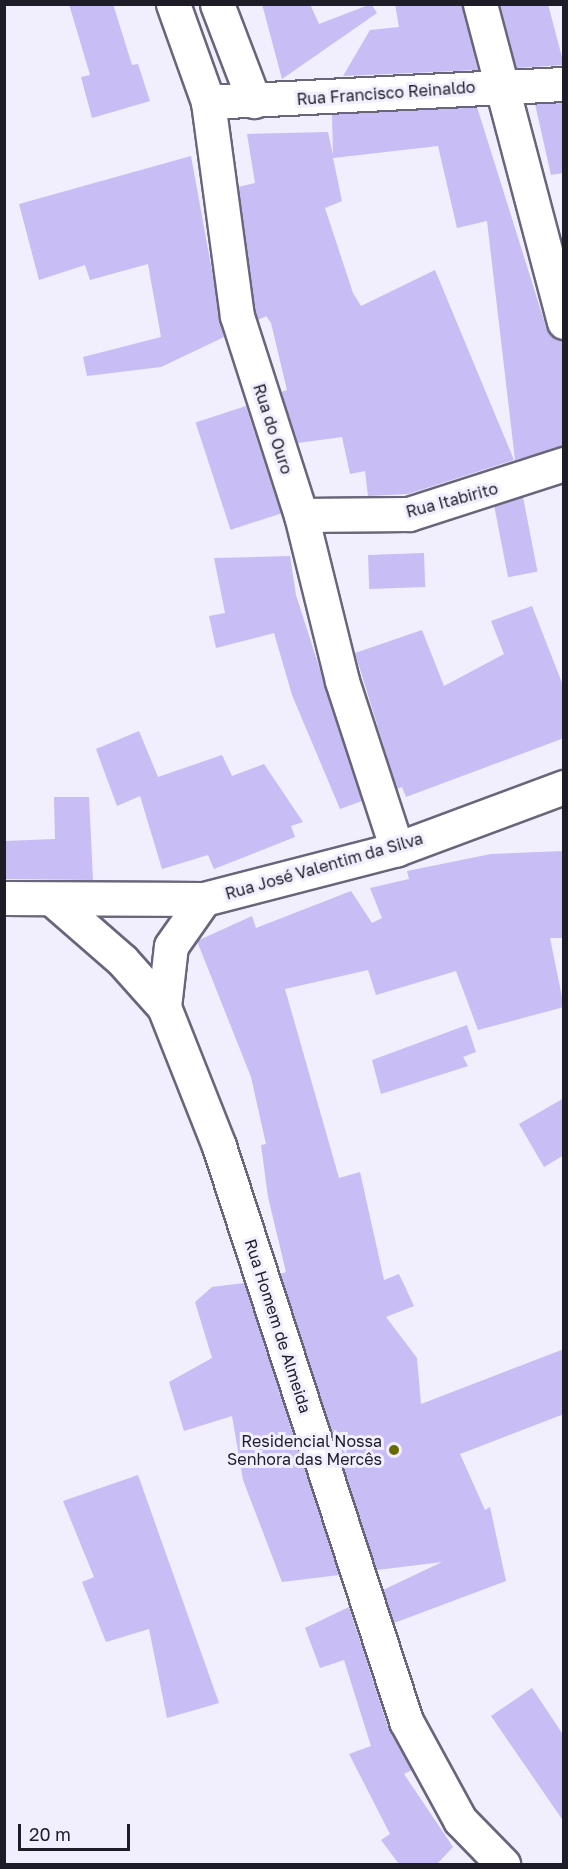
<!DOCTYPE html>
<meta charset="utf-8">
<style>
body{margin:0}
#map{position:relative;width:568px;height:1869px;overflow:hidden;background:#f1eefe;font-family:"Golos Text",sans-serif}
div>[style]{position:absolute}
.building>*{inset:0;background:#c8bdf4;transform-origin:0 0}
.roads{filter:drop-shadow(2px 0 #69657b) drop-shadow(-2px 0 #69657b) drop-shadow(0 2px #69657b) drop-shadow(0 -2px #69657b)}
.minor>*{height:33px;margin:-16.5px;padding:0 16.5px;transform-origin:16.5px;border-radius:16.5px;background:#fff}
.dots>*{width:16px;height:16px;translate:-50% -50%;box-sizing:border-box;border:3px solid #f1eefe;border-radius:50%}
span{translate:-50% -50%;white-space:nowrap;text-align:center;line-height:1.15;-webkit-text-stroke:6px #f1eefe;paint-order:stroke}
.street-label{font-size:16px;color:#1e1c26}
.poi-label{font-size:16px;color:#1e1c26}
.right{translate:-100% -50%;text-align:right}
.frame{position:absolute;inset:0;border:6px solid #1e1c26;pointer-events:none}
.scale{position:absolute;left:18px;top:1824px;width:112px;height:27px;box-sizing:border-box;border:3px solid #1e1c26;border-top:0;padding-left:8px;font-size:18px;line-height:21px;white-space:nowrap;color:#1e1c26;-webkit-text-stroke:4px #f1eefe;paint-order:stroke}
</style>
<div id="map">
<div class="building">
<i style="clip-path:polygon(69px 4px,113px 4px,132px 65px,138px 64px,150px 101px,92px 118px,81px 77px,90px 75px)"></i>
<i style="clip-path:polygon(262px 4px,310px 4px,319px 24px,371px 4px,377px 13px,282px 79px)"></i>
<i style="clip-path:polygon(395px 4px,462px 4px,478px 70px,343px 76px,370px 30px,399px 27px)"></i>
<i style="clip-path:polygon(500px 4px,548px 4px,564px 65px,516px 68px)"></i>
<i style="clip-path:polygon(564px 103px,564px 173px,551px 175px,535px 104px)"></i>
<i style="clip-path:polygon(477px 107px,546px 327px,564px 340px,564px 446px,515px 460px,487px 221px,457px 228px,438px 146px,333px 158px,342px 201px,325px 208px,353px 293px,361px 306px,435px 270px,514px 460px,408px 494px,368px 496px,365px 471px,350px 474px,342px 437px,298px 443px,281px 392px,287px 390px,271px 323px,266px 316px,258px 320px,255px 312px,238px 187px,255px 183px,247px 134px,328px 132px,333px 155px,332px 114px)"></i>
<i style="clip-path:polygon(191px 156px,224px 337px,161px 367px,87px 376px,83px 357px,161px 337px,148px 264px,90px 280px,85px 265px,39px 280px,19px 204px)"></i>
<i style="left:246px;top:406px;width:113px;height:53px;rotate:72deg"></i>
<i style="left:523px;top:497px;width:76px;height:30px;rotate:79deg"></i>
<i style="left:424px;top:553px;width:34px;height:56px;rotate:88deg"></i>
<i style="clip-path:polygon(290px 556px,296px 595px,362px 801px,340px 809px,292px 695px,274px 633px,216px 648px,209px 616px,225px 613px,214px 558px)"></i>
<i style="clip-path:polygon(532px 606px,564px 688px,564px 738px,406px 797px,402px 787px,397px 789px,355px 653px,422px 630px,444px 686px,504px 654px,491px 621px)"></i>
<i style="clip-path:polygon(139px 731px,158px 777px,222px 755px,232px 776px,264px 764px,303px 822px,291px 826px,295px 837px,214px 869px,208px 855px,162px 869px,140px 796px,117px 806px,96px 749px)"></i>
<i style="clip-path:polygon(54px 797px,89px 797px,93px 880px,4px 879px,4px 841px,55px 839px)"></i>
<i style="clip-path:polygon(564px 851px,564px 938px,550px 938px,564px 1007px,478px 1030px,456px 971px,376px 995px,368px 970px,285px 989px,339px 1178px,360px 1172px,384px 1280px,399px 1274px,414px 1306px,386px 1317px,417px 1358px,421px 1404px,564px 1349px,564px 1414px,460px 1454px,485px 1510px,490px 1507px,506px 1581px,394px 1623px,383px 1590px,442px 1562px,377px 1570px,280px 1274px,286px 1272px,268px 1197px,261px 1145px,266px 1144px,251px 1077px,197px 941px,252px 916px,256px 928px,351px 891px,372px 923px,382px 918px,370px 888px,409px 879px,407px 871px,491px 854px)"></i>
<i style="clip-path:polygon(467px 1025px,476px 1052px,463px 1057px,468px 1066px,381px 1094px,372px 1060px)"></i>
<i style="clip-path:polygon(564px 1098px,564px 1155px,544px 1167px,519px 1124px)"></i>
<i style="clip-path:polygon(244px 1283px,339px 1575px,282px 1582px,243px 1480px,232px 1416px,184px 1431px,169px 1382px,212px 1358px,195px 1302px,212px 1287px)"></i>
<i style="clip-path:polygon(138px 1475px,219px 1703px,167px 1718px,149px 1629px,106px 1642px,82px 1582px,94px 1577px,63px 1501px)"></i>
<i style="clip-path:polygon(349px 1607px,388px 1727px,412px 1770px,404px 1774px,453px 1847px,437px 1864px,399px 1864px,381px 1840px,390px 1834px,349px 1754px,371px 1746px,344px 1660px,320px 1668px,305px 1628px)"></i>
<i style="clip-path:polygon(532px 1688px,564px 1736px,564px 1822px,491px 1716px)"></i>
</div>
<div class="roads">
<div class="minor">
<i style="left:173px;top:4px;width:104px;rotate:70.3deg"></i>
<i style="left:208px;top:102px;width:216px;rotate:82.3deg"></i>
<i style="left:237px;top:316px;width:209px;rotate:72.2deg"></i>
<i style="left:301px;top:515px;width:171px;rotate:76.1deg"></i>
<i style="left:342px;top:681px;width:177px;rotate:71.9deg"></i>
<i style="left:217px;top:4px;width:104px;rotate:69.1deg"></i>
<i style="left:480px;top:4px;width:329px;rotate:75.2deg"></i>
<i style="left:208px;top:102px;width:356px;rotate:-2.9deg"></i>
<i style="left:301px;top:515px;width:108px;rotate:-0.5deg"></i>
<i style="left:409px;top:514px;width:163px;rotate:-17.9deg"></i>
<i style="left:4px;top:898px;width:200px;rotate:0.3deg"></i>
<i style="left:204px;top:899px;width:199px;rotate:-14.5deg"></i>
<i style="left:397px;top:849px;width:178px;rotate:-20.4deg"></i>
<i style="left:52px;top:899px;width:93px;rotate:41.1deg"></i>
<i style="left:122px;top:960px;width:63px;rotate:48.2deg"></i>
<i style="left:164px;top:1007px;width:61px;rotate:-83.5deg"></i>
<i style="left:171px;top:946px;width:57px;rotate:-54.9deg"></i>
<i style="left:164px;top:1007px;width:149px;rotate:68.4deg"></i>
<i style="left:219px;top:1146px;width:605px;rotate:71.98deg"></i>
<i style="left:406px;top:1721px;width:113px;rotate:61.4deg"></i>
<i style="left:460px;top:1820px;width:62px;rotate:45.7deg"></i>
</div>
</div>
<div class="dots">
<i style="left:394px;top:1450px;background:#696904"></i>
</div>
<div class="street-label">
<span style="left:386px;top:93px;rotate:-4deg">Rua Francisco Reinaldo</span>
<span style="left:273px;top:429px;rotate:72deg">Rua do Ouro</span>
<span style="left:452px;top:500px;rotate:-15deg">Rua Itabirito</span>
<span style="left:324px;top:866px;rotate:-16deg">Rua José Valentim da Silva</span>
<span style="left:278px;top:1326px;rotate:72deg">Rua Homem de Almeida</span>
</div>
<div class="poi-label">
<span class="right" style="left:382px;top:1450px">Residencial Nossa<br>Senhora das Mercês</span>
</div>
<div class="frame"></div>
<div class="scale">20 m</div>
</div>
